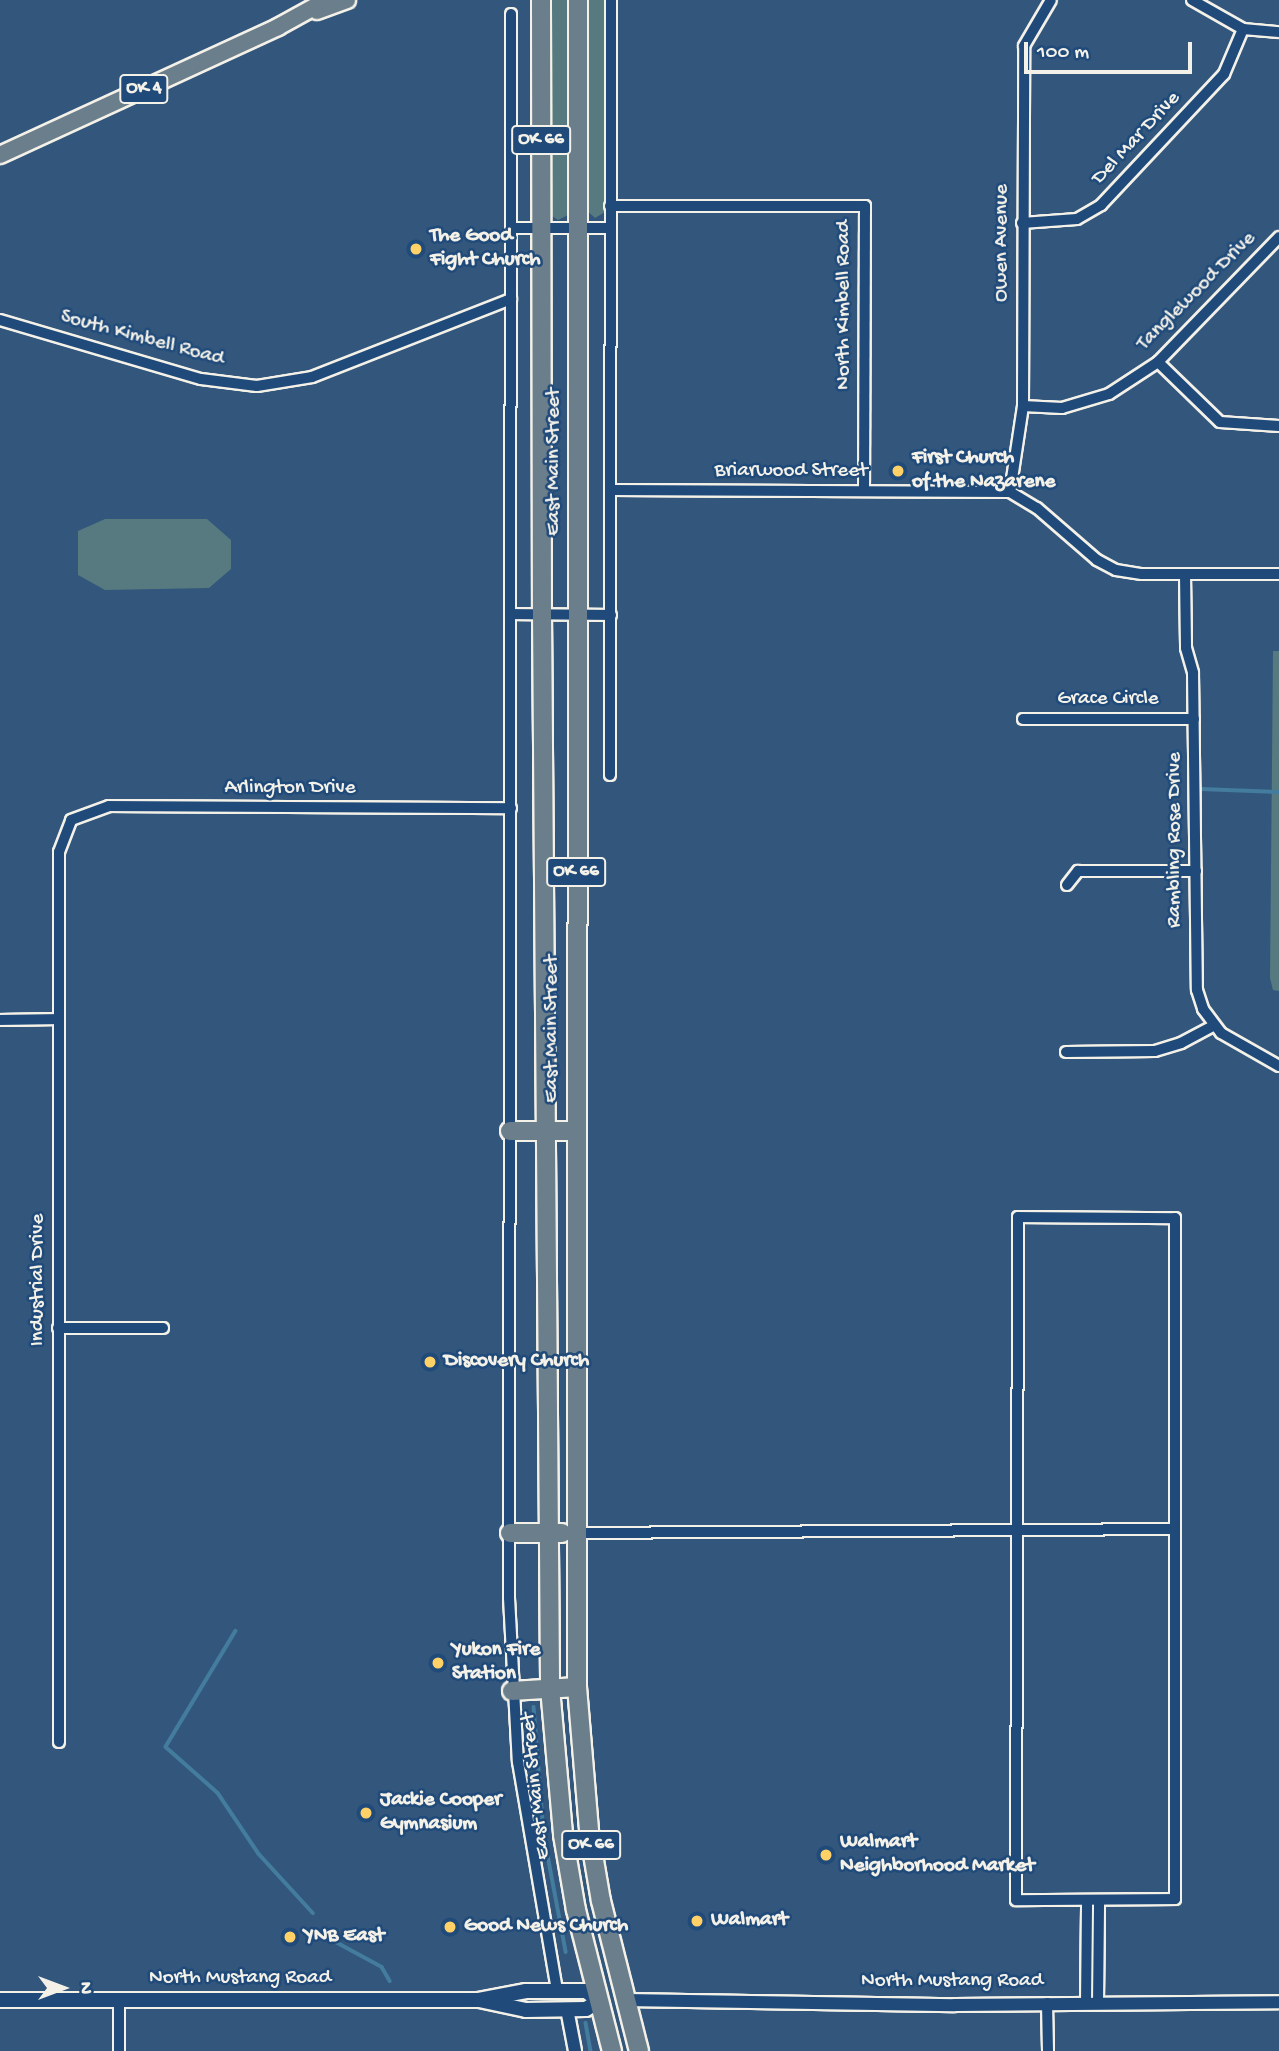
<!DOCTYPE html>
<style>
body{margin:0}
#map{position:relative;width:1279px;height:2051px;overflow:hidden;background:#32567c;font-family:"Gochi Hand",sans-serif}
div>[style]{position:absolute}
.green>*{inset:0;background:#567a7f}
.stream>*{height:3.5px;margin:-1.75px;padding:0 1.75px;transform-origin:1.75px;border-radius:1.75px;background:#447c9e}
.roads{filter:drop-shadow(2px 0 #f4f1e8) drop-shadow(-2px 0 #f4f1e8) drop-shadow(0 2px #f4f1e8) drop-shadow(0 -2px #f4f1e8)}
.minor>*{height:10px;margin:-5px;padding:0 5px;transform-origin:5px;border-radius:5px;background:#1f4a7a}
.tertiary>*{height:12px;margin:-6px;padding:0 6px;transform-origin:6px;border-radius:6px;background:#1f4a7a}
.secondary>*{height:14px;margin:-7px;padding:0 7px;transform-origin:7px;border-radius:7px;background:#1f4a7a}
.primary>*{height:16px;margin:-8px;padding:0 8px;transform-origin:8px;border-radius:8px;background:#6b7e8b}
.trunk>*{height:18px;margin:-9px;padding:0 9px;transform-origin:9px;border-radius:9px;background:#6b7e8b}
.dots>*{width:19px;height:19px;translate:-50% -50%;box-sizing:border-box;border:4px solid #1f4a7a;border-radius:50%}
span{translate:-50% -50%;white-space:nowrap;text-align:center;line-height:1.15;-webkit-text-stroke:5px #1f4a7a;paint-order:stroke}
.shield-label span{padding:2px 5px;background:#1f4a7a;border:2px solid;border-radius:5px;-webkit-text-stroke-width:0}
.shield-label{font-size:19px;color:#f4f1e8;font-weight:700}
.street-label{font-size:21px;color:#f4f1e8}
.poi-label{font-size:21px;color:#f4f1e8;font-weight:700}
.left{translate:0 -50%;text-align:left}
.north{position:absolute;left:28px;top:1953px;width:70px;height:70px;-webkit-text-stroke:5px #1f4a7a;paint-order:stroke;rotate:90deg;font-size:19px;font-weight:700;line-height:28px;text-align:center;color:#f4f1e8}
.north::after{content:'';display:block;margin:auto;width:24px;height:32px;background:#f4f1e8;clip-path:polygon(50% 0,100% 100%,50% 72%,0 100%)}
.scale{position:absolute;left:1024px;top:42px;width:168px;height:32px;box-sizing:border-box;border:4px solid #f4f1e8;border-top:0;padding-left:9px;font-size:21px;line-height:24px;white-space:nowrap;color:#f4f1e8;-webkit-text-stroke:5px #1f4a7a;paint-order:stroke}
</style>
<div id="map">
<div class="green">
<i style="clip-path:polygon(548px 0,570px 0,570px 214px,558px 220px,549px 214px)"></i>
<i style="clip-path:polygon(585px 0,605px 0,605px 212px,595px 218px,585px 209px)"></i>
<i style="clip-path:polygon(105px 519px,207px 519px,231px 540px,231px 569px,209px 588px,105px 590px,78px 575px,78px 531px)"></i>
<i style="clip-path:polygon(1273px 651px,1279px 651px,1279px 991px,1273px 990px,1270px 978px)"></i>
</div>
<div class="stream">
<i style="left:1201px;top:789px;width:78px;rotate:2.2deg"></i>
<i style="left:236px;top:1631px;width:135px;rotate:121.1deg"></i>
<i style="left:166px;top:1747px;width:69px;rotate:41.5deg"></i>
<i style="left:218px;top:1793px;width:73px;rotate:56.1deg"></i>
<i style="left:259px;top:1854px;width:80px;rotate:47.5deg"></i>
<i style="left:534px;top:1707px;width:127px;rotate:85.5deg"></i>
<i style="left:544px;top:1834px;width:120px;rotate:79.4deg"></i>
<i style="left:336px;top:1942px;width:52px;rotate:28.5deg"></i>
<i style="left:382px;top:1967px;width:16px;rotate:60deg"></i>
<i style="left:586px;top:2023px;width:28px;rotate:80deg"></i>
</div>
<div class="roads">
<div class="minor">
<i style="left:1192px;top:0;width:59px;rotate:29.6deg"></i>
<i style="left:1243px;top:29px;width:36px;rotate:5deg"></i>
<i style="left:511px;top:14px;width:1584px;rotate:90.07deg"></i>
<i style="left:509px;top:1598px;width:164px;rotate:86.9deg"></i>
<i style="left:518px;top:1762px;width:232px;rotate:80.3deg"></i>
<i style="left:610px;top:206px;width:255px"></i>
<i style="left:865px;top:206px;width:285px;rotate:90.2deg"></i>
<i style="left:1022px;top:223px;width:55px;rotate:-4.2deg"></i>
<i style="left:1077px;top:219px;width:28px;rotate:-30deg"></i>
<i style="left:1101px;top:205px;width:180px;rotate:-46.8deg"></i>
<i style="left:1224px;top:74px;width:49px;rotate:-67.1deg"></i>
<i style="left:512px;top:228px;width:99px"></i>
<i style="left:0;top:320px;width:209px;rotate:16.4deg"></i>
<i style="left:201px;top:379px;width:56px;rotate:7.1deg"></i>
<i style="left:257px;top:386px;width:56px;rotate:-9.3deg"></i>
<i style="left:312px;top:377px;width:214px;rotate:-21.4deg"></i>
<i style="left:1158px;top:362px;width:86px;rotate:44.1deg"></i>
<i style="left:1220px;top:422px;width:59px;rotate:3.9deg"></i>
<i style="left:1023px;top:406px;width:39px;rotate:3deg"></i>
<i style="left:1062px;top:408px;width:49px;rotate:-16.6deg"></i>
<i style="left:1109px;top:394px;width:59px;rotate:-33.1deg"></i>
<i style="left:1158px;top:362px;width:174px;rotate:-45.9deg"></i>
<i style="left:612px;top:490px;width:398px;rotate:0.3deg"></i>
<i style="left:1010px;top:492px;width:31px;rotate:31deg"></i>
<i style="left:1037px;top:508px;width:79px;rotate:40.9deg"></i>
<i style="left:1097px;top:560px;width:21px;rotate:28deg"></i>
<i style="left:1116px;top:570px;width:26px;rotate:9deg"></i>
<i style="left:1142px;top:574px;width:137px"></i>
<i style="left:1010px;top:492px;width:87px;rotate:-81.4deg"></i>
<i style="left:1023px;top:406px;width:360px;rotate:-89.8deg"></i>
<i style="left:1024px;top:46px;width:53px;rotate:-59.6deg"></i>
<i style="left:1185px;top:574px;width:74px;rotate:89.2deg"></i>
<i style="left:1186px;top:648px;width:26px;rotate:74deg"></i>
<i style="left:1193px;top:673px;width:317px;rotate:89.3deg"></i>
<i style="left:1197px;top:990px;width:20px;rotate:72deg"></i>
<i style="left:1203px;top:1009px;width:30px;rotate:53deg"></i>
<i style="left:1221px;top:1033px;width:67px;rotate:29.6deg"></i>
<i style="left:511px;top:614px;width:100px;rotate:0.6deg"></i>
<i style="left:1023px;top:719px;width:171px"></i>
<i style="left:610px;top:775px;width:775px;rotate:-89.93deg"></i>
<i style="left:1067px;top:885px;width:18px;rotate:-52deg"></i>
<i style="left:1078px;top:871px;width:118px"></i>
<i style="left:0;top:1020px;width:57px;rotate:-1deg"></i>
<i style="left:1066px;top:1052px;width:89px;rotate:-0.6deg"></i>
<i style="left:1155px;top:1051px;width:27px;rotate:-17deg"></i>
<i style="left:1181px;top:1043px;width:38px;rotate:-28deg"></i>
<i style="left:1018px;top:1217px;width:157px;rotate:0.4deg"></i>
<i style="left:1175px;top:1218px;width:681px;rotate:90deg"></i>
<i style="left:1175px;top:1899px;width:159px;rotate:179.6deg"></i>
<i style="left:1016px;top:1900px;width:683px;rotate:-89.83deg"></i>
<i style="left:58px;top:1328px;width:105px"></i>
<i style="left:576px;top:1533px;width:599px;rotate:-0.38deg"></i>
<i style="left:59px;top:1742px;width:890px;rotate:-90deg"></i>
<i style="left:59px;top:852px;width:34px;rotate:-69deg"></i>
<i style="left:71px;top:820px;width:40px;rotate:-20.2deg"></i>
<i style="left:109px;top:806px;width:402px;rotate:0.3deg"></i>
<i style="left:119px;top:2000px;width:51px;rotate:90deg"></i>
<i style="left:1047px;top:2003px;width:48px;rotate:88.8deg"></i>
<i style="left:1086px;top:2003px;width:103px;rotate:-89.4deg"></i>
<i style="left:1098px;top:2003px;width:103px;rotate:-89.4deg"></i>
</div>
<div class="tertiary">
<i style="left:625px;top:2000px;width:330px;rotate:0.9deg"></i>
<i style="left:955px;top:2005px;width:324px;rotate:-0.5deg"></i>
<i style="left:567px;top:2009px;width:43px;rotate:79.2deg"></i>
</div>
<div class="secondary">
<i style="left:0;top:2000px;width:479px"></i>
<i style="left:479px;top:2000px;width:48px;rotate:12deg"></i>
<i style="left:526px;top:2010px;width:60px;rotate:-1deg"></i>
<i style="left:586px;top:2009px;width:15px;rotate:-32deg"></i>
<i style="left:599px;top:2001px;width:16px;rotate:-142deg"></i>
<i style="left:586px;top:1991px;width:60px;rotate:180deg"></i>
<i style="left:526px;top:1991px;width:48px;rotate:169.2deg"></i>
</div>
<div class="primary">
<i style="left:317px;top:11px;width:32px;rotate:-20deg"></i>
<i style="left:0;top:155px;width:306px;rotate:-24.7deg"></i>
<i style="left:278px;top:27px;width:56px;rotate:-28.9deg"></i>
</div>
<div class="trunk">
<i style="left:541px;top:0;width:613px;rotate:89.91deg"></i>
<i style="left:542px;top:613px;width:1075px;rotate:89.57deg"></i>
<i style="left:550px;top:1688px;width:148px;rotate:84.9deg"></i>
<i style="left:563px;top:1835px;width:76px;rotate:80.2deg"></i>
<i style="left:576px;top:1910px;width:146px;rotate:75.7deg"></i>
<i style="left:578px;top:0;width:1687px;rotate:90.03deg"></i>
<i style="left:577px;top:1687px;width:144px;rotate:85.2deg"></i>
<i style="left:589px;top:1831px;width:71px;rotate:80.3deg"></i>
<i style="left:601px;top:1901px;width:155px;rotate:75.8deg"></i>
<i style="left:510px;top:1131px;width:65px"></i>
<i style="left:510px;top:1533px;width:52px"></i>
<i style="left:512px;top:1691px;width:65px;rotate:-3.5deg"></i>
</div>
</div>
<div class="dots">
<i style="left:416px;top:249px;background:#ffd166"></i>
<i style="left:898px;top:471px;background:#ffd166"></i>
<i style="left:430px;top:1362px;background:#ffd166"></i>
<i style="left:438px;top:1663px;background:#ffd166"></i>
<i style="left:366px;top:1813px;background:#ffd166"></i>
<i style="left:826px;top:1855px;background:#ffd166"></i>
<i style="left:697px;top:1921px;background:#ffd166"></i>
<i style="left:450px;top:1927px;background:#ffd166"></i>
<i style="left:290px;top:1937px;background:#ffd166"></i>
</div>
<div class="shield-label">
<span style="left:144px;top:89px">OK 4</span>
<span style="left:541px;top:140px">OK 66</span>
<span style="left:576px;top:872px">OK 66</span>
<span style="left:591px;top:1845px">OK 66</span>
</div>
<div class="street-label">
<span style="left:1137px;top:139px;rotate:-47deg">Del Mar Drive</span>
<span style="left:1003px;top:243px;rotate:-90deg">Owen Avenue</span>
<span style="left:1197px;top:292px;rotate:-45deg">Tanglewood Drive</span>
<span style="left:845px;top:305px;rotate:-90deg">North Kimbell Road</span>
<span style="left:142px;top:339px;rotate:15deg">South Kimbell Road</span>
<span style="left:555px;top:462px;rotate:-90deg">East Main Street</span>
<span style="left:791px;top:472px">Briarwood Street</span>
<span style="left:1108px;top:700px">Grace Circle</span>
<span style="left:290px;top:789px">Arlington Drive</span>
<span style="left:1176px;top:840px;rotate:-90deg">Rambling Rose Drive</span>
<span style="left:553px;top:1029px;rotate:-90deg">East Main Street</span>
<span style="left:39px;top:1280px;rotate:-90deg">Industrial Drive</span>
<span style="left:537px;top:1786px;rotate:-96deg">East Main Street</span>
<span style="left:240px;top:1979px">North Mustang Road</span>
<span style="left:952px;top:1982px">North Mustang Road</span>
</div>
<div class="poi-label">
<span class="left" style="left:430px;top:249px">The Good<br>Fight Church</span>
<span class="left" style="left:912px;top:471px">First Church<br>of the Nazarene</span>
<span class="left" style="left:444px;top:1362px">Discovery Church</span>
<span class="left" style="left:452px;top:1663px">Yukon Fire<br>Station</span>
<span class="left" style="left:380px;top:1813px">Jackie Cooper<br>Gymnasium</span>
<span class="left" style="left:840px;top:1855px">Walmart<br>Neighborhood Market</span>
<span class="left" style="left:711px;top:1921px">Walmart</span>
<span class="left" style="left:464px;top:1927px">Good News Church</span>
<span class="left" style="left:304px;top:1937px">YNB East</span>
</div>
<div class="north">N</div>
<div class="scale">100 m</div>
</div>
